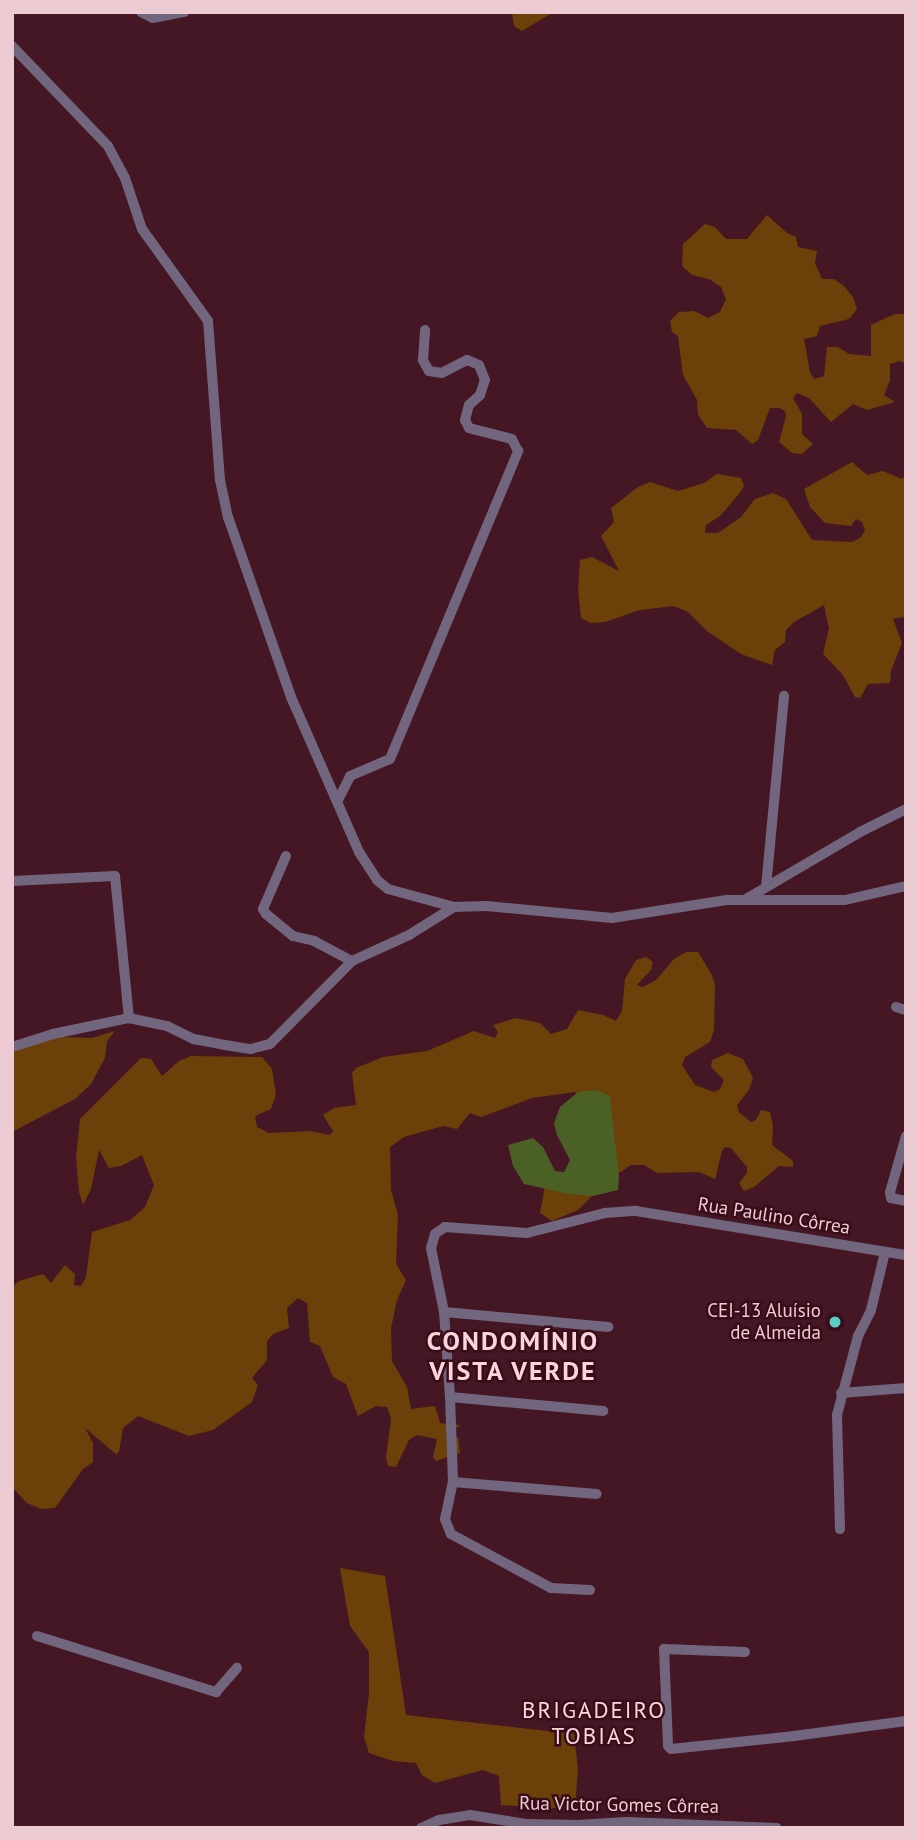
<!DOCTYPE html>
<meta charset="utf-8">
<style>
body{margin:0}
#map{position:relative;width:918px;height:1840px;overflow:hidden;background:#451724;font-family:"PT Sans",sans-serif}
div>[style]{position:absolute}
.green>*{inset:0;background:#6b4009}
.water>*{inset:0;background:#4b6024}
.minor>*{height:10px;margin:-5px;padding:0 5px;transform-origin:5px;border-radius:5px;background:#71667e}
.dots>*{width:19px;height:19px;translate:-50% -50%;box-sizing:border-box;border:4px solid #3a0c1a;border-radius:50%}
span{translate:-50% -50%;white-space:nowrap;text-align:center;line-height:1.15;-webkit-text-stroke:5px #3a0c1a;paint-order:stroke}
.street-label{font-size:19px;color:#ecccd2}
.poi-label{font-size:19px;color:#ecccd2}
.right{translate:-100% -50%;text-align:right}
.quarter-label{font-size:23px;color:#fbd5dc;letter-spacing:2px}
.district-label{font-size:26px;color:#fbd5dc;font-weight:700;letter-spacing:2px}
.frame{position:absolute;inset:0;border:14px solid #ecccd2;pointer-events:none}
</style>
<div id="map">
<div class="green">
<i style="clip-path:polygon(512px 12px,554px 12px,522px 31px,514px 26px)"></i>
<i style="clip-path:polygon(767px 215px,787px 233px,796px 237px,798px 247px,817px 251px,815px 263px,822px 279px,834px 279px,844px 286px,853px 297px,857px 309px,849px 319px,820px 326px,817px 336px,804px 339px,810px 372px,814px 379px,824px 376px,827px 347px,838px 347px,849px 354px,871px 356px,871px 325px,895px 314px,906px 314px,906px 364px,900px 361px,890px 364px,890px 380px,884px 395px,895px 402px,867px 410px,853px 404px,831px 422px,809px 398px,797px 393px,793px 398px,802px 414px,802px 434px,813px 444px,802px 454px,792px 453px,779px 442px,786px 416px,785px 411px,779px 408px,770px 408px,758px 440px,752px 444px,736px 430px,707px 428px,698px 415px,697px 400px,683px 375px,678px 336px,672px 332px,670px 321px,679px 312px,694px 311px,708px 318px,720px 312px,726px 299px,721px 287px,709px 279px,692px 275px,682px 266px,683px 244px,705px 224px,715px 227px,726px 239px,747px 239px)"></i>
<i style="clip-path:polygon(852px 462px,867px 475px,883px 471px,902px 479px,906px 475px,906px 613px,905px 617px,893px 619px,902px 643px,891px 671px,890px 683px,868px 684px,860px 698px,855px 697px,843px 675px,823px 654px,829px 629px,824px 605px,794px 622px,786px 630px,785px 642px,775px 650px,772px 665px,741px 654px,707px 631px,688px 612px,674px 606px,640px 610px,605px 622px,591px 623px,581px 618px,578px 590px,580px 560px,592px 557px,619px 571px,601px 536px,614px 522px,611px 508px,638px 487px,650px 482px,678px 491px,704px 483px,717px 474px,741px 478px,744px 486px,739px 494px,720px 516px,706px 525px,705px 533px,718px 533px,741px 517px,755px 499px,773px 493px,786px 499px,812px 540px,852px 542px,860px 538px,865px 531px,862px 522px,856px 519px,851px 526px,825px 523px,810px 507px,804px 489px)"></i>
<i style="clip-path:polygon(686px 952px,698px 952px,712px 975px,715px 985px,714px 1030px,710px 1042px,685px 1057px,682px 1065px,695px 1085px,714px 1092px,720px 1089px,724px 1080px,711px 1067px,712px 1060px,728px 1053px,743px 1059px,753px 1078px,749px 1090px,737px 1105px,739px 1112px,751px 1122px,756px 1120px,761px 1110px,770px 1112px,773px 1126px,772px 1145px,793px 1161px,793px 1167px,779px 1166px,754px 1187px,744px 1191px,739px 1183px,747px 1173px,747px 1167px,731px 1148px,725px 1147px,722px 1151px,715px 1179px,699px 1172px,657px 1173px,644px 1165px,631px 1165px,608px 1180px,578px 1210px,552px 1221px,540px 1213px,545px 1186px,589px 1153px,587px 1101px,575px 1092px,532px 1098px,481px 1117px,470px 1113px,457px 1129px,443px 1126px,404px 1137px,390px 1147px,391px 1190px,398px 1215px,396px 1264px,406px 1280px,397px 1300px,391px 1328px,392px 1361px,407px 1387px,411px 1409px,435px 1406px,440px 1423px,460px 1425px,447px 1436px,458px 1437px,460px 1453px,436px 1461px,433px 1457px,437px 1439px,417px 1435px,409px 1440px,396px 1467px,388px 1466px,386px 1458px,391px 1418px,387px 1407px,376px 1406px,358px 1416px,346px 1384px,333px 1377px,320px 1346px,310px 1342px,307px 1303px,298px 1298px,287px 1308px,289px 1328px,273px 1334px,267px 1341px,267px 1360px,252px 1378px,258px 1385px,252px 1402px,213px 1430px,189px 1436px,138px 1416px,123px 1428px,119px 1452px,116px 1454px,85px 1428px,93px 1443px,93px 1462px,83px 1469px,55px 1508px,41px 1509px,27px 1503px,12px 1487px,12px 1287px,19px 1281px,43px 1274px,51px 1283px,65px 1265px,75px 1274px,74px 1285px,81px 1286px,86px 1277px,92px 1232px,130px 1220px,145px 1207px,154px 1185px,142px 1155px,121px 1166px,109px 1168px,99px 1150px,91px 1189px,83px 1205px,79px 1192px,76px 1157px,80px 1119px,141px 1058px,151px 1059px,162px 1076px,179px 1061px,191px 1056px,262px 1057px,272px 1069px,276px 1094px,271px 1109px,255px 1116px,257px 1127px,269px 1133px,310px 1131px,330px 1135px,333px 1131px,323px 1115px,334px 1108px,356px 1105px,352px 1073px,356px 1068px,383px 1057px,427px 1051px,474px 1031px,495px 1038px,498px 1032px,493px 1025px,516px 1018px,540px 1023px,551px 1034px,567px 1029px,578px 1010px,603px 1015px,616px 1021px,622px 1011px,625px 979px,636px 960px,646px 957px,653px 962px,651px 970px,637px 985px,643px 987px,656px 980px,674px 959px)"></i>
<i style="clip-path:polygon(115px 1031px,107px 1041px,105px 1058px,91px 1084px,75px 1099px,12px 1132px,12px 1042px,33px 1036px,92px 1038px)"></i>
<i style="clip-path:polygon(340px 1568px,385px 1576px,406px 1715px,574px 1734px,578px 1769px,575px 1809px,501px 1805px,499px 1776px,483px 1770px,435px 1783px,422px 1775px,416px 1763px,393px 1761px,369px 1753px,364px 1737px,369px 1693px,369px 1652px,350px 1626px)"></i>
</div>
<div class="water">
<i style="clip-path:polygon(597px 1090px,610px 1096px,619px 1177px,618px 1190px,593px 1196px,569px 1194px,524px 1184px,513px 1166px,508px 1145px,533px 1138px,543px 1147px,555px 1171px,564px 1172px,570px 1160px,557px 1135px,554px 1123px,560px 1107px,578px 1092px)"></i>
</div>
<div class="minor">
<i style="left:141px;top:12px;width:13px;rotate:27deg"></i>
<i style="left:153px;top:18px;width:32px;rotate:-11deg"></i>
<i style="left:12px;top:46px;width:139px;rotate:46.2deg"></i>
<i style="left:108px;top:146px;width:36px;rotate:62deg"></i>
<i style="left:125px;top:178px;width:54px;rotate:71.6deg"></i>
<i style="left:142px;top:229px;width:113px;rotate:54.3deg"></i>
<i style="left:208px;top:321px;width:159px;rotate:85.7deg"></i>
<i style="left:220px;top:480px;width:38px;rotate:78deg"></i>
<i style="left:228px;top:517px;width:191px;rotate:70.7deg"></i>
<i style="left:291px;top:697px;width:169px;rotate:66.3deg"></i>
<i style="left:359px;top:852px;width:33px;rotate:57deg"></i>
<i style="left:377px;top:880px;width:14px;rotate:39deg"></i>
<i style="left:388px;top:889px;width:68px;rotate:15.3deg"></i>
<i style="left:338px;top:800px;width:27px;rotate:-63deg"></i>
<i style="left:350px;top:776px;width:43px;rotate:-23deg"></i>
<i style="left:390px;top:759px;width:334px;rotate:-67.4deg"></i>
<i style="left:518px;top:451px;width:13px;rotate:-117deg"></i>
<i style="left:512px;top:439px;width:44px;rotate:-165.7deg"></i>
<i style="left:469px;top:428px;width:9px;rotate:-117deg"></i>
<i style="left:465px;top:420px;width:16px;rotate:-75deg"></i>
<i style="left:469px;top:405px;width:15px;rotate:-42deg"></i>
<i style="left:480px;top:395px;width:16px;rotate:-72deg"></i>
<i style="left:485px;top:380px;width:16px;rotate:-112deg"></i>
<i style="left:479px;top:365px;width:13px;rotate:-157deg"></i>
<i style="left:467px;top:360px;width:28px;rotate:153deg"></i>
<i style="left:442px;top:373px;width:13px;rotate:-171deg"></i>
<i style="left:429px;top:371px;width:13px;rotate:-119deg"></i>
<i style="left:423px;top:360px;width:30px;rotate:-86deg"></i>
<i style="left:286px;top:856px;width:58px;rotate:113.5deg"></i>
<i style="left:263px;top:909px;width:6px;rotate:59deg"></i>
<i style="left:266px;top:914px;width:35px;rotate:39deg"></i>
<i style="left:293px;top:936px;width:22px;rotate:13deg"></i>
<i style="left:314px;top:941px;width:43px;rotate:27.8deg"></i>
<i style="left:12px;top:881px;width:103px;rotate:-2.8deg"></i>
<i style="left:115px;top:876px;width:143px;rotate:84.4deg"></i>
<i style="left:766px;top:887px;width:192px;rotate:-84.6deg"></i>
<i style="left:746px;top:899px;width:132px;rotate:-30.4deg"></i>
<i style="left:860px;top:832px;width:51px;rotate:-26.6deg"></i>
<i style="left:896px;top:1007px;width:10px;rotate:17deg"></i>
<i style="left:12px;top:1047px;width:43px;rotate:-17.6deg"></i>
<i style="left:53px;top:1034px;width:78px;rotate:-11.9deg"></i>
<i style="left:129px;top:1018px;width:39px;rotate:12deg"></i>
<i style="left:167px;top:1026px;width:30px;rotate:26deg"></i>
<i style="left:194px;top:1039px;width:32px;rotate:11deg"></i>
<i style="left:225px;top:1045px;width:26px;rotate:9deg"></i>
<i style="left:251px;top:1049px;width:20px;rotate:-15deg"></i>
<i style="left:270px;top:1044px;width:117px;rotate:-45.3deg"></i>
<i style="left:352px;top:961px;width:63px;rotate:-24.5deg"></i>
<i style="left:409px;top:935px;width:53px;rotate:-31.9deg"></i>
<i style="left:454px;top:907px;width:32px;rotate:-2deg"></i>
<i style="left:486px;top:906px;width:127px;rotate:5.4deg"></i>
<i style="left:612px;top:918px;width:116px;rotate:-8.9deg"></i>
<i style="left:727px;top:900px;width:118px"></i>
<i style="left:845px;top:900px;width:63px;rotate:-12.9deg"></i>
<i style="left:906px;top:1136px;width:58px;rotate:105.9deg"></i>
<i style="left:890px;top:1192px;width:6px;rotate:81deg"></i>
<i style="left:891px;top:1198px;width:15px;rotate:11deg"></i>
<i style="left:444px;top:1312px;width:165px;rotate:5.2deg"></i>
<i style="left:841px;top:1393px;width:65px;rotate:-4.4deg"></i>
<i style="left:450px;top:1397px;width:154px;rotate:5.2deg"></i>
<i style="left:453px;top:1482px;width:144px;rotate:4.8deg"></i>
<i style="left:840px;top:1529px;width:114px;rotate:-91.5deg"></i>
<i style="left:837px;top:1415px;width:82px;rotate:-75.1deg"></i>
<i style="left:858px;top:1336px;width:29px;rotate:-63deg"></i>
<i style="left:871px;top:1310px;width:60px;rotate:-76.4deg"></i>
<i style="left:590px;top:1590px;width:39px;rotate:-177deg"></i>
<i style="left:551px;top:1588px;width:114px;rotate:-151.6deg"></i>
<i style="left:451px;top:1534px;width:16px;rotate:-112deg"></i>
<i style="left:445px;top:1519px;width:38px;rotate:-78deg"></i>
<i style="left:453px;top:1482px;width:85px;rotate:-92deg"></i>
<i style="left:450px;top:1397px;width:85px;rotate:-94deg"></i>
<i style="left:444px;top:1312px;width:65px;rotate:-101.5deg"></i>
<i style="left:431px;top:1248px;width:15px;rotate:-74deg"></i>
<i style="left:435px;top:1234px;width:12px;rotate:-35deg"></i>
<i style="left:445px;top:1227px;width:82px;rotate:4.2deg"></i>
<i style="left:527px;top:1233px;width:81px;rotate:-14.4deg"></i>
<i style="left:605px;top:1213px;width:31px;rotate:-4deg"></i>
<i style="left:636px;top:1211px;width:274px;rotate:9.3deg"></i>
<i style="left:37px;top:1636px;width:188px;rotate:17.4deg"></i>
<i style="left:216px;top:1692px;width:32px;rotate:-49deg"></i>
<i style="left:745px;top:1652px;width:81px;rotate:-177.9deg"></i>
<i style="left:664px;top:1649px;width:97px;rotate:87.6deg"></i>
<i style="left:668px;top:1746px;width:4px;rotate:45deg"></i>
<i style="left:671px;top:1749px;width:124px;rotate:-6deg"></i>
<i style="left:794px;top:1736px;width:113px;rotate:-7.6deg"></i>
<i style="left:421px;top:1828px;width:20px;rotate:-24deg"></i>
<i style="left:439px;top:1820px;width:31px;rotate:-9deg"></i>
<i style="left:470px;top:1815px;width:58px;rotate:9deg"></i>
<i style="left:527px;top:1824px;width:51px;rotate:1.1deg"></i>
<i style="left:578px;top:1825px;width:48px;rotate:-3.6deg"></i>
<i style="left:626px;top:1822px;width:151px;rotate:2.3deg"></i>
</div>
<div class="dots">
<i style="left:835px;top:1322px;background:#57cec1"></i>
</div>
<div class="street-label">
<span style="left:774px;top:1216px;rotate:9deg">Rua Paulino Côrrea</span>
<span style="left:619px;top:1805px;rotate:1deg">Rua Victor Gomes Côrrea</span>
</div>
<div class="poi-label">
<span class="right" style="left:821px;top:1322px">CEI-13 Aluísio<br>de Almeida</span>
</div>
<div class="quarter-label">
<span style="left:594px;top:1723px">BRIGADEIRO<br>TOBIAS</span>
</div>
<div class="district-label">
<span style="left:513px;top:1356px">CONDOMÍNIO<br>VISTA VERDE</span>
</div>
<div class="frame"></div>
</div>
